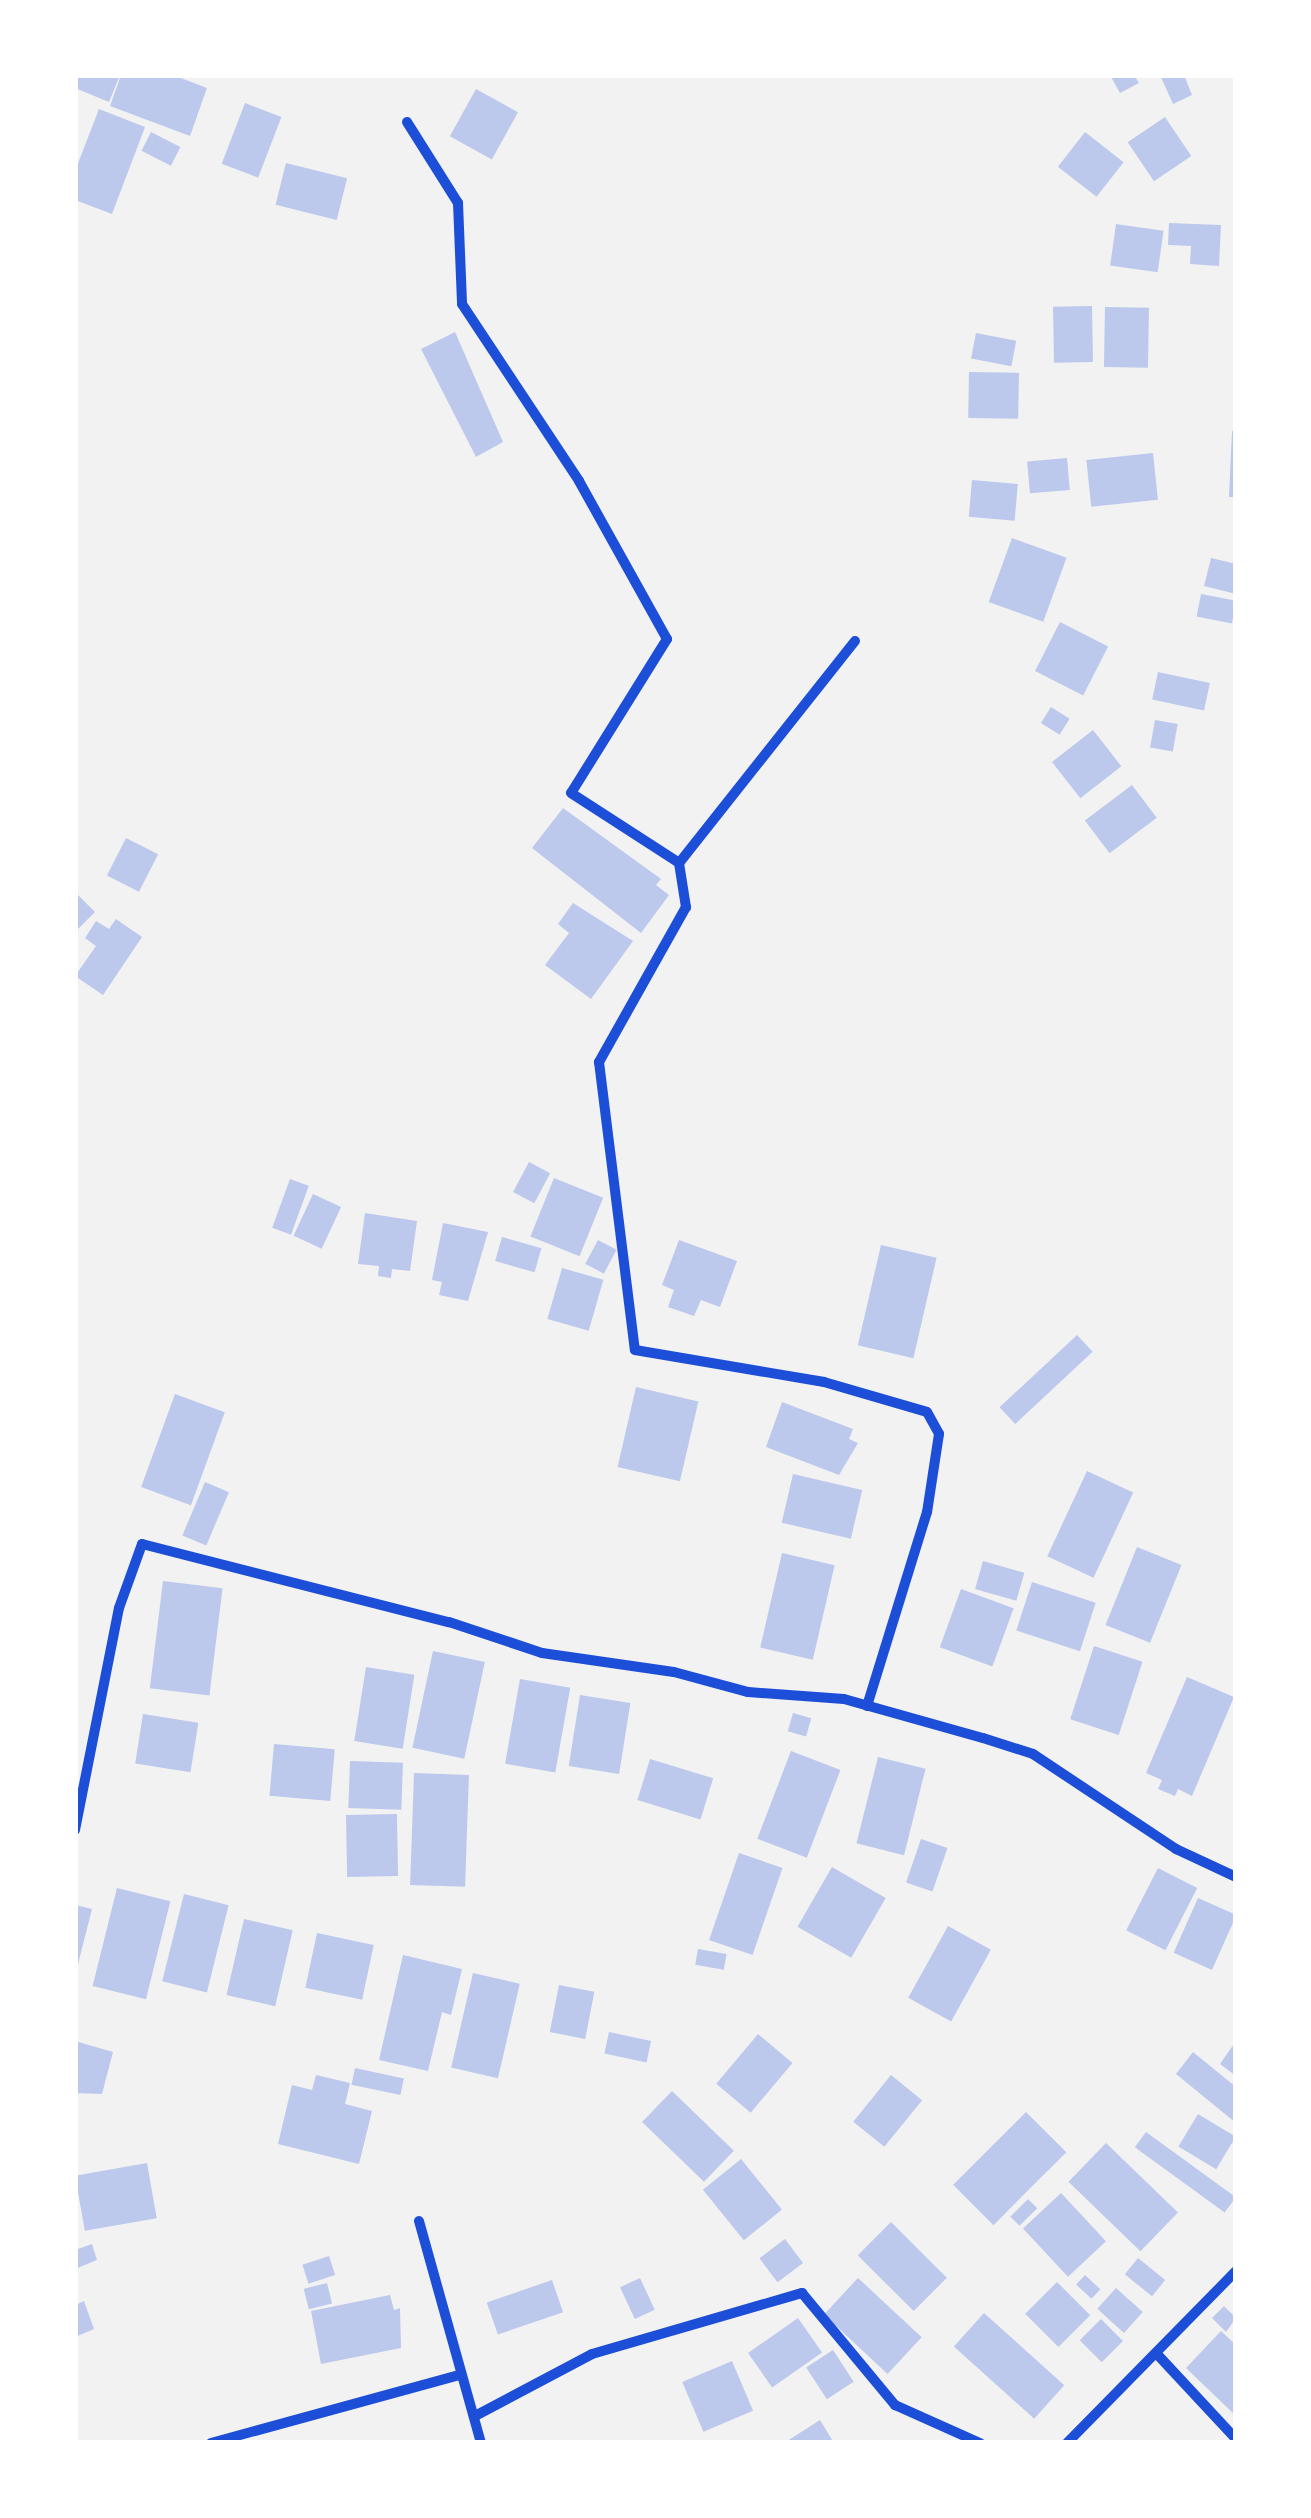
<!DOCTYPE html>
<style>
body{margin:0}
#map{position:relative;width:1311px;height:2518px;overflow:hidden;background:#f2f2f2;font-family:Barlow,sans-serif}
div>[style]{position:absolute}
.building>*{inset:0;background:#bdc9ec;transform-origin:0 0}
.minor>*{height:10px;margin:-5px;padding:0 5px;transform-origin:5px;border-radius:5px;background:#1d4ed8}
span{translate:-50% -50%;white-space:nowrap;text-align:center;line-height:1.15;-webkit-text-stroke:8px #fff;paint-order:stroke}
.frame{position:absolute;inset:0;border:78px solid #fff;pointer-events:none}
</style>
<div id="map">
<div class="building">
<i style="clip-path:polygon(75px 75px,120px 75px,109px 102px,75px 88px)"></i>
<i style="clip-path:polygon(121px 75px,173px 75px,207px 88px,190px 136px,110px 106px)"></i>
<i style="clip-path:polygon(1110px 75px,1134px 75px,1139px 83px,1120px 93px)"></i>
<i style="clip-path:polygon(1160px 75px,1184px 75px,1192px 95px,1173px 104px)"></i>
<i style="left:476px;top:89px;width:48px;height:54px;rotate:29deg"></i>
<i style="left:245px;top:103px;width:39px;height:65px;rotate:21deg"></i>
<i style="clip-path:polygon(99px 109px,145px 127px,112px 214px,75px 200px,75px 171px)"></i>
<i style="left:1165px;top:117px;width:47px;height:45px;rotate:56deg"></i>
<i style="left:151px;top:132px;width:33px;height:21px;rotate:27deg"></i>
<i style="left:1085px;top:132px;width:49px;height:44px;rotate:38deg"></i>
<i style="left:286px;top:163px;width:63px;height:43px;rotate:14deg"></i>
<i style="clip-path:polygon(1169px 223px,1221px 225px,1219px 266px,1190px 264px,1191px 246px,1168px 245px)"></i>
<i style="left:1116px;top:224px;width:48px;height:42px;rotate:8deg"></i>
<i style="left:1092px;top:306px;width:56px;height:39px;rotate:89deg"></i>
<i style="left:1105px;top:307px;width:44px;height:60px;rotate:1deg"></i>
<i style="clip-path:polygon(455px 332px,503px 442px,476px 457px,421px 349px)"></i>
<i style="left:976px;top:333px;width:41px;height:26px;rotate:11deg"></i>
<i style="left:969px;top:372px;width:50px;height:46px;rotate:1deg"></i>
<i style="clip-path:polygon(1232px 431px,1236px 431px,1236px 497px,1229px 497px)"></i>
<i style="left:1153px;top:453px;width:47px;height:67px;rotate:84deg"></i>
<i style="left:1067px;top:458px;width:32px;height:40px;rotate:85deg"></i>
<i style="left:972px;top:480px;width:46px;height:37px;rotate:5deg"></i>
<i style="left:1012px;top:538px;width:58px;height:68px;rotate:20deg"></i>
<i style="clip-path:polygon(1211px 558px,1236px 564px,1236px 594px,1204px 586px)"></i>
<i style="left:1201px;top:594px;width:36px;height:23px;rotate:11deg"></i>
<i style="left:1060px;top:622px;width:54px;height:55px;rotate:27deg"></i>
<i style="left:1158px;top:672px;width:53px;height:28px;rotate:12deg"></i>
<i style="left:1051px;top:707px;width:22px;height:19px;rotate:32deg"></i>
<i style="left:1155px;top:720px;width:23px;height:28px;rotate:10deg"></i>
<i style="left:1093px;top:730px;width:46px;height:52px;rotate:52deg"></i>
<i style="left:1132px;top:785px;width:41px;height:59px;rotate:53deg"></i>
<i style="clip-path:polygon(563px 808px,661px 879px,656px 885px,669px 895px,641px 933px,532px 848px)"></i>
<i style="left:126px;top:838px;width:36px;height:42px;rotate:27deg"></i>
<i style="clip-path:polygon(75px 892px,95px 912px,75px 932px)"></i>
<i style="clip-path:polygon(573px 903px,633px 941px,591px 999px,545px 965px,569px 933px,558px 924px)"></i>
<i style="clip-path:polygon(116px 919px,142px 937px,103px 995px,75px 976px,96px 946px,85px 938px,96px 921px,109px 929px)"></i>
<i style="left:529px;top:1162px;width:24px;height:34px;rotate:28deg"></i>
<i style="left:554px;top:1178px;width:53px;height:63px;rotate:22deg"></i>
<i style="left:290px;top:1179px;width:20px;height:52px;rotate:20deg"></i>
<i style="left:313px;top:1194px;width:31px;height:46px;rotate:25deg"></i>
<i style="clip-path:polygon(365px 1213px,417px 1221px,410px 1271px,392px 1269px,391px 1278px,378px 1276px,379px 1266px,358px 1264px)"></i>
<i style="clip-path:polygon(443px 1223px,488px 1232px,468px 1301px,439px 1295px,442px 1282px,432px 1280px)"></i>
<i style="left:502px;top:1237px;width:41px;height:25px;rotate:16deg"></i>
<i style="left:598px;top:1240px;width:21px;height:27px;rotate:28deg"></i>
<i style="clip-path:polygon(679px 1240px,737px 1261px,720px 1307px,701px 1300px,694px 1316px,668px 1307px,674px 1290px,662px 1285px)"></i>
<i style="left:881px;top:1245px;width:57px;height:103px;rotate:13deg"></i>
<i style="left:562px;top:1268px;width:43px;height:53px;rotate:16deg"></i>
<i style="left:1077px;top:1335px;width:23px;height:106px;rotate:47deg"></i>
<i style="left:636px;top:1387px;width:64px;height:82px;rotate:13deg"></i>
<i style="left:175px;top:1394px;width:53px;height:99px;rotate:20deg"></i>
<i style="clip-path:polygon(782px 1402px,853px 1429px,849px 1439px,858px 1443px,839px 1475px,766px 1447px)"></i>
<i style="left:1087px;top:1471px;width:51px;height:94px;rotate:25deg"></i>
<i style="left:793px;top:1474px;width:71px;height:50px;rotate:13deg"></i>
<i style="left:205px;top:1482px;width:26px;height:58px;rotate:23deg"></i>
<i style="left:1137px;top:1547px;width:48px;height:84px;rotate:22deg"></i>
<i style="left:782px;top:1553px;width:54px;height:97px;rotate:13deg"></i>
<i style="left:983px;top:1561px;width:43px;height:29px;rotate:16deg"></i>
<i style="left:163px;top:1581px;width:60px;height:108px;rotate:7deg"></i>
<i style="left:1032px;top:1582px;width:67px;height:51px;rotate:18deg"></i>
<i style="left:961px;top:1589px;width:56px;height:62px;rotate:20deg"></i>
<i style="left:1094px;top:1646px;width:51px;height:77px;rotate:18deg"></i>
<i style="left:433px;top:1651px;width:53px;height:99px;rotate:12deg"></i>
<i style="left:366px;top:1667px;width:49px;height:75px;rotate:9deg"></i>
<i style="clip-path:polygon(1187px 1677px,1234px 1697px,1192px 1796px,1178px 1789px,1175px 1796px,1158px 1789px,1162px 1780px,1146px 1773px)"></i>
<i style="left:520px;top:1679px;width:51px;height:86px;rotate:10deg"></i>
<i style="left:580px;top:1695px;width:51px;height:72px;rotate:9deg"></i>
<i style="left:793px;top:1713px;width:19px;height:19px;rotate:16deg"></i>
<i style="left:143px;top:1714px;width:56px;height:50px;rotate:9deg"></i>
<i style="left:274px;top:1744px;width:61px;height:52px;rotate:5deg"></i>
<i style="left:791px;top:1751px;width:53px;height:94px;rotate:21deg"></i>
<i style="left:878px;top:1757px;width:49px;height:89px;rotate:14deg"></i>
<i style="left:650px;top:1759px;width:66px;height:43px;rotate:17deg"></i>
<i style="left:350px;top:1761px;width:53px;height:47px;rotate:2deg"></i>
<i style="left:414px;top:1773px;width:55px;height:112px;rotate:2deg"></i>
<i style="left:397px;top:1814px;width:62px;height:51px;rotate:89deg"></i>
<i style="left:921px;top:1839px;width:28px;height:46px;rotate:19deg"></i>
<i style="left:739px;top:1853px;width:46px;height:92px;rotate:19deg"></i>
<i style="left:832px;top:1867px;width:62px;height:69px;rotate:30deg"></i>
<i style="left:1158px;top:1868px;width:44px;height:70px;rotate:27deg"></i>
<i style="left:117px;top:1888px;width:55px;height:101px;rotate:14deg"></i>
<i style="left:184px;top:1894px;width:46px;height:90px;rotate:14deg"></i>
<i style="left:1198px;top:1898px;width:42px;height:60px;rotate:24deg"></i>
<i style="clip-path:polygon(75px 1905px,92px 1909px,76px 1972px,75px 1972px)"></i>
<i style="left:244px;top:1919px;width:50px;height:78px;rotate:13deg"></i>
<i style="left:948px;top:1926px;width:49px;height:82px;rotate:29deg"></i>
<i style="left:317px;top:1933px;width:58px;height:56px;rotate:12deg"></i>
<i style="left:698px;top:1949px;width:29px;height:16px;rotate:10deg"></i>
<i style="clip-path:polygon(403px 1955px,462px 1969px,451px 2015px,442px 2012px,428px 2071px,379px 2060px)"></i>
<i style="left:473px;top:1973px;width:48px;height:97px;rotate:13deg"></i>
<i style="left:559px;top:1985px;width:36px;height:48px;rotate:11deg"></i>
<i style="left:609px;top:2032px;width:43px;height:22px;rotate:12deg"></i>
<i style="left:758px;top:2034px;width:45px;height:65px;rotate:40deg"></i>
<i style="clip-path:polygon(75px 2041px,113px 2052px,102px 2094px,75px 2093px)"></i>
<i style="clip-path:polygon(1236px 2041px,1236px 2076px,1220px 2064px)"></i>
<i style="clip-path:polygon(1193px 2052px,1236px 2087px,1236px 2123px,1176px 2074px)"></i>
<i style="left:355px;top:2068px;width:50px;height:17px;rotate:12deg"></i>
<i style="clip-path:polygon(316px 2075px,350px 2083px,345px 2104px,372px 2111px,359px 2164px,278px 2144px,292px 2085px,312px 2090px)"></i>
<i style="left:891px;top:2075px;width:40px;height:60px;rotate:39deg"></i>
<i style="left:672px;top:2091px;width:86px;height:43px;rotate:44deg"></i>
<i style="left:1026px;top:2112px;width:57px;height:103px;rotate:45deg"></i>
<i style="left:1198px;top:2114px;width:44px;height:38px;rotate:31deg"></i>
<i style="left:1146px;top:2132px;width:111px;height:19px;rotate:36deg"></i>
<i style="left:1106px;top:2143px;width:100px;height:54px;rotate:44deg"></i>
<i style="left:741px;top:2159px;width:65px;height:49px;rotate:51deg"></i>
<i style="left:147px;top:2163px;width:56px;height:73px;rotate:80deg"></i>
<i style="left:1061px;top:2193px;width:66px;height:52px;rotate:47deg"></i>
<i style="left:1028px;top:2199px;width:13px;height:25px;rotate:45deg"></i>
<i style="left:891px;top:2222px;width:79px;height:47px;rotate:45deg"></i>
<i style="left:785px;top:2239px;width:30px;height:32px;rotate:53deg"></i>
<i style="clip-path:polygon(92px 2244px,97px 2260px,75px 2269px,75px 2250px)"></i>
<i style="left:329px;top:2256px;width:20px;height:28px;rotate:72deg"></i>
<i style="left:1138px;top:2258px;width:35px;height:21px;rotate:39deg"></i>
<i style="left:1085px;top:2275px;width:21px;height:13px;rotate:43deg"></i>
<i style="left:640px;top:2278px;width:35px;height:22px;rotate:65deg"></i>
<i style="left:858px;top:2278px;width:87px;height:50px;rotate:43deg"></i>
<i style="left:552px;top:2280px;width:34px;height:69px;rotate:71deg"></i>
<i style="left:1057px;top:2282px;width:47px;height:45px;rotate:45deg"></i>
<i style="left:327px;top:2283px;width:21px;height:24px;rotate:76deg"></i>
<i style="left:1116px;top:2288px;width:36px;height:28px;rotate:42deg"></i>
<i style="clip-path:polygon(390px 2295px,394px 2310px,400px 2308px,401px 2348px,321px 2364px,311px 2311px)"></i>
<i style="clip-path:polygon(84px 2301px,94px 2329px,75px 2337px,75px 2305px)"></i>
<i style="clip-path:polygon(1224px 2306px,1236px 2318px,1226px 2332px,1212px 2318px)"></i>
<i style="left:984px;top:2313px;width:108px;height:45px;rotate:42deg"></i>
<i style="left:798px;top:2318px;width:42px;height:61px;rotate:55deg"></i>
<i style="left:1101px;top:2319px;width:31px;height:30px;rotate:45deg"></i>
<i style="clip-path:polygon(1221px 2331px,1236px 2345px,1236px 2416px,1186px 2368px)"></i>
<i style="left:833px;top:2350px;width:38px;height:32px;rotate:57deg"></i>
<i style="left:732px;top:2361px;width:54px;height:54px;rotate:67deg"></i>
<i style="clip-path:polygon(820px 2420px,834px 2443px,784px 2443px)"></i>
</div>
<div class="minor">
<i style="left:407px;top:122px;width:96px;rotate:57.8deg"></i>
<i style="left:458px;top:203px;width:101px;rotate:87.7deg"></i>
<i style="left:462px;top:304px;width:212px;rotate:56.5deg"></i>
<i style="left:579px;top:481px;width:181px;rotate:60.9deg"></i>
<i style="left:667px;top:639px;width:181px;rotate:121.9deg"></i>
<i style="left:571px;top:793px;width:129px;rotate:32.9deg"></i>
<i style="left:855px;top:641px;width:283px;rotate:128.4deg"></i>
<i style="left:679px;top:863px;width:45px;rotate:81deg"></i>
<i style="left:686px;top:907px;width:178px;rotate:119.3deg"></i>
<i style="left:599px;top:1062px;width:290px;rotate:82.9deg"></i>
<i style="left:635px;top:1350px;width:192px;rotate:9.6deg"></i>
<i style="left:824px;top:1382px;width:107px;rotate:16.2deg"></i>
<i style="left:927px;top:1412px;width:25px;rotate:61deg"></i>
<i style="left:939px;top:1434px;width:79px;rotate:98.7deg"></i>
<i style="left:927px;top:1512px;width:203px;rotate:107.2deg"></i>
<i style="left:75px;top:1830px;width:226px;rotate:-78.8deg"></i>
<i style="left:119px;top:1608px;width:68px;rotate:-70.2deg"></i>
<i style="left:142px;top:1544px;width:317px;rotate:14.3deg"></i>
<i style="left:449px;top:1622px;width:98px;rotate:18.4deg"></i>
<i style="left:542px;top:1653px;width:133px;rotate:8.2deg"></i>
<i style="left:674px;top:1672px;width:77px;rotate:15.1deg"></i>
<i style="left:748px;top:1692px;width:96px;rotate:4.2deg"></i>
<i style="left:844px;top:1699px;width:144px;rotate:15.7deg"></i>
<i style="left:983px;top:1738px;width:52px;rotate:17.7deg"></i>
<i style="left:1033px;top:1754px;width:172px;rotate:33.6deg"></i>
<i style="left:1176px;top:1849px;width:66px;rotate:25deg"></i>
<i style="left:419px;top:2221px;width:230px;rotate:74.4deg"></i>
<i style="left:1156px;top:2353px;width:117px;rotate:47.1deg"></i>
<i style="left:475px;top:2416px;width:132px;rotate:-27.9deg"></i>
<i style="left:592px;top:2354px;width:219px;rotate:-16.2deg"></i>
<i style="left:802px;top:2293px;width:146px;rotate:50.3deg"></i>
<i style="left:895px;top:2405px;width:93px;rotate:24.1deg"></i>
<i style="left:211px;top:2443px;width:257px;rotate:-15.3deg"></i>
<i style="left:1067px;top:2443px;width:241px;rotate:-45.5deg"></i>
</div>
<div class="frame"></div>
</div>
